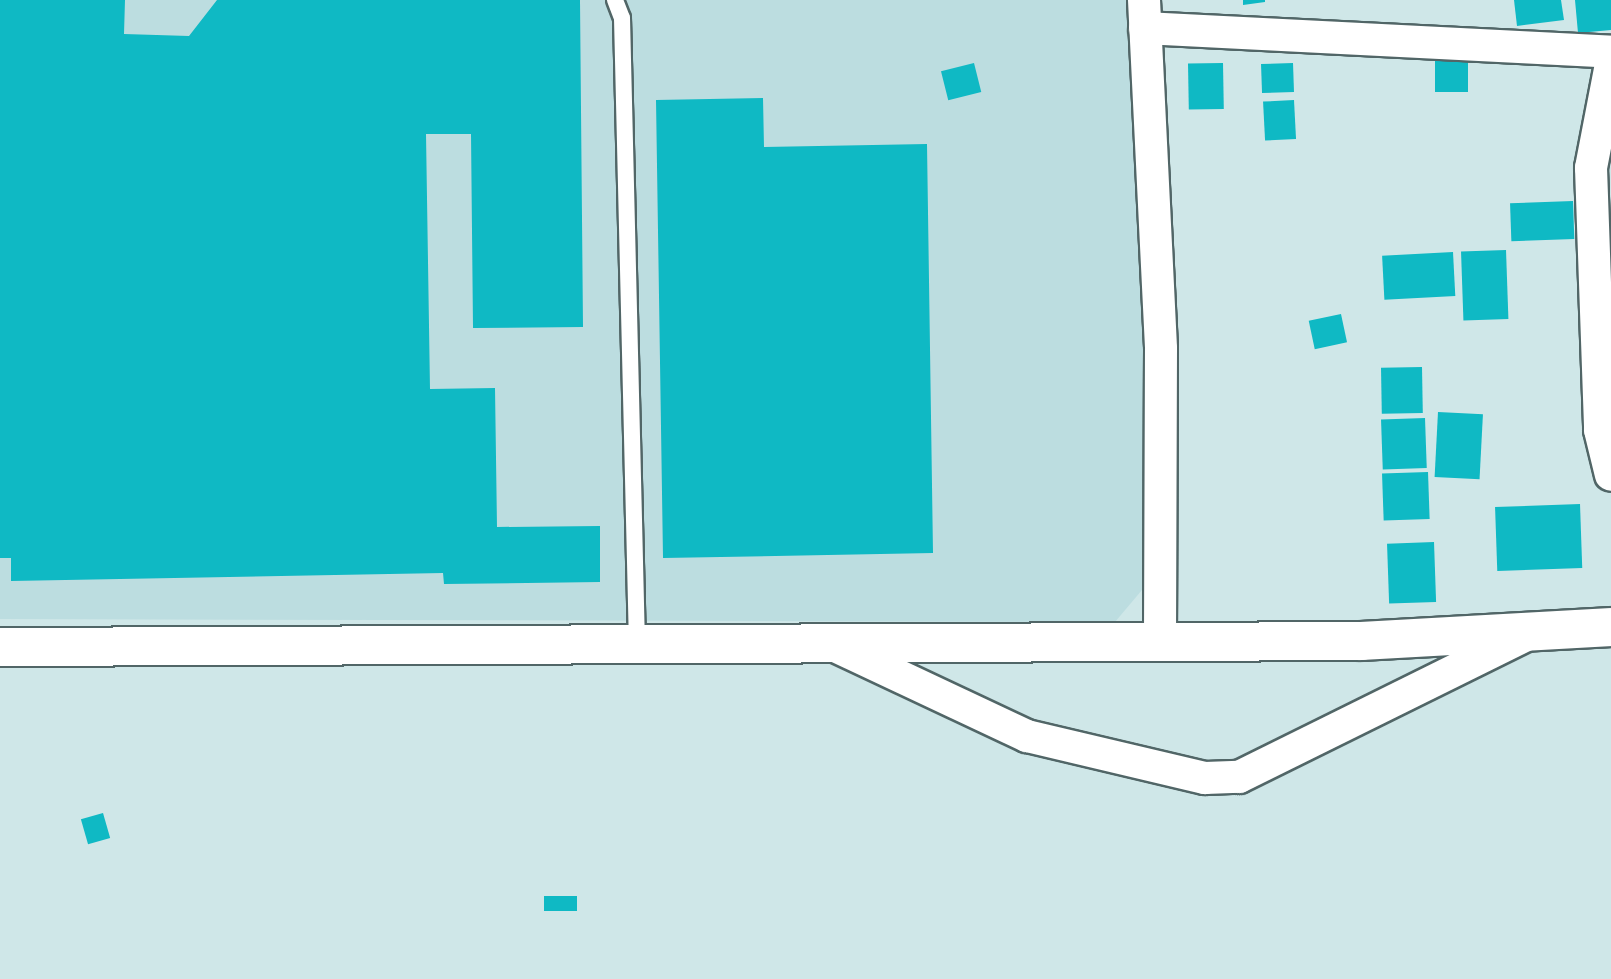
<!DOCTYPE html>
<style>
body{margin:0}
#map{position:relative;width:1611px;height:979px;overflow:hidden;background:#cfe7e8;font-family:Lato,sans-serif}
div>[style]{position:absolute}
.built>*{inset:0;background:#bcdde0}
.building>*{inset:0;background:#0fb9c4;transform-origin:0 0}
.roads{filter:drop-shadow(2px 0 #516667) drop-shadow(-2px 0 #516667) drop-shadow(0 2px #516667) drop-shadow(0 -2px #516667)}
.service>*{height:16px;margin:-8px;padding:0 8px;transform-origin:8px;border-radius:8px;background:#fff}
.minor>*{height:32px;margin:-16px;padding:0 16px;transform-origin:16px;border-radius:16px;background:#fff}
.tertiary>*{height:38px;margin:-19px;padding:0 19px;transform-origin:19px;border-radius:19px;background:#fff}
span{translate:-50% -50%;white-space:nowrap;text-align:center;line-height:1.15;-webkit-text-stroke:5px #cfe7e8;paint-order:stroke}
</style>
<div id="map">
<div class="built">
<i style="clip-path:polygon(0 0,1126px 0,1158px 571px,1115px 622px,0 619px)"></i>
</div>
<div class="building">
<i style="clip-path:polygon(0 0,125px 0,124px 34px,189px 36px,217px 0,580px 0,583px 327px,473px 328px,471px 134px,426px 134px,430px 389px,495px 388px,497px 527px,600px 526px,600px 582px,444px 584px,443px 573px,11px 581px,11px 558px,0 558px)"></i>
<i style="clip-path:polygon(1243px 0,1265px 0,1265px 2px,1243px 5px)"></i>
<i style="clip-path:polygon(1514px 0,1561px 0,1564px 20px,1517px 26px)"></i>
<i style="clip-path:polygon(1575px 0,1611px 0,1611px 30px,1578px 33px)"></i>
<i style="left:1435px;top:60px;width:33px;height:32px"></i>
<i style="left:974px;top:63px;width:30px;height:34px;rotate:76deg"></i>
<i style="left:1223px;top:63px;width:46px;height:35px;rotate:89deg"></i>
<i style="left:1293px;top:63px;width:29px;height:32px;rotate:88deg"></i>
<i style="clip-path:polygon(763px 98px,764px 147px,927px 144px,933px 553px,663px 558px,656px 100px)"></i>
<i style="left:1294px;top:100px;width:39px;height:31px;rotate:87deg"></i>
<i style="left:1573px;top:201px;width:38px;height:63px;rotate:88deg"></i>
<i style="left:1506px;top:250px;width:69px;height:45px;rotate:88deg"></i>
<i style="left:1453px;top:252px;width:44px;height:71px;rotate:87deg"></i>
<i style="left:1341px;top:314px;width:29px;height:33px;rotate:78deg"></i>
<i style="left:1422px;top:367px;width:46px;height:41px;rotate:89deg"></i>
<i style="left:1438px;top:412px;width:45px;height:65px;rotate:3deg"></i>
<i style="left:1425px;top:418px;width:50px;height:44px;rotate:88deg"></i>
<i style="left:1428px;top:472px;width:47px;height:46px;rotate:88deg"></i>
<i style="left:1580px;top:504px;width:64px;height:85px;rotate:88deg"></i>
<i style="left:1434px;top:542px;width:60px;height:47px;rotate:88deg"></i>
<i style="left:103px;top:813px;width:26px;height:23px;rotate:74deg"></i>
<i style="left:544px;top:896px;width:33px;height:15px"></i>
</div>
<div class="roads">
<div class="service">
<i style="left:615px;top:0;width:19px;rotate:69deg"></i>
<i style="left:622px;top:18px;width:626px;rotate:88.63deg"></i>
</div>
<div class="minor">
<i style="left:1144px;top:0;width:349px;rotate:87.2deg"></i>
<i style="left:1161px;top:349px;width:291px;rotate:90.2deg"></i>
<i style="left:1145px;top:28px;width:467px;rotate:2.9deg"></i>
<i style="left:1611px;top:64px;width:106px;rotate:100.9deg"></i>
<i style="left:1591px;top:168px;width:262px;rotate:88deg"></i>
<i style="left:1600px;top:430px;width:46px;rotate:76.3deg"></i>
<i style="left:829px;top:643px;width:219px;rotate:25.2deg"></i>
<i style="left:1027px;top:736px;width:183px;rotate:13.3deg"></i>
<i style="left:1205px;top:778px;width:34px;rotate:-2deg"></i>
<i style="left:1239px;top:777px;width:325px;rotate:-26.3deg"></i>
</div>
<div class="tertiary">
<i style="left:0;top:647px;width:1362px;rotate:-0.25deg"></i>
<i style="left:1362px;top:641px;width:249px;rotate:-3.2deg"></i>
</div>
</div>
</div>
